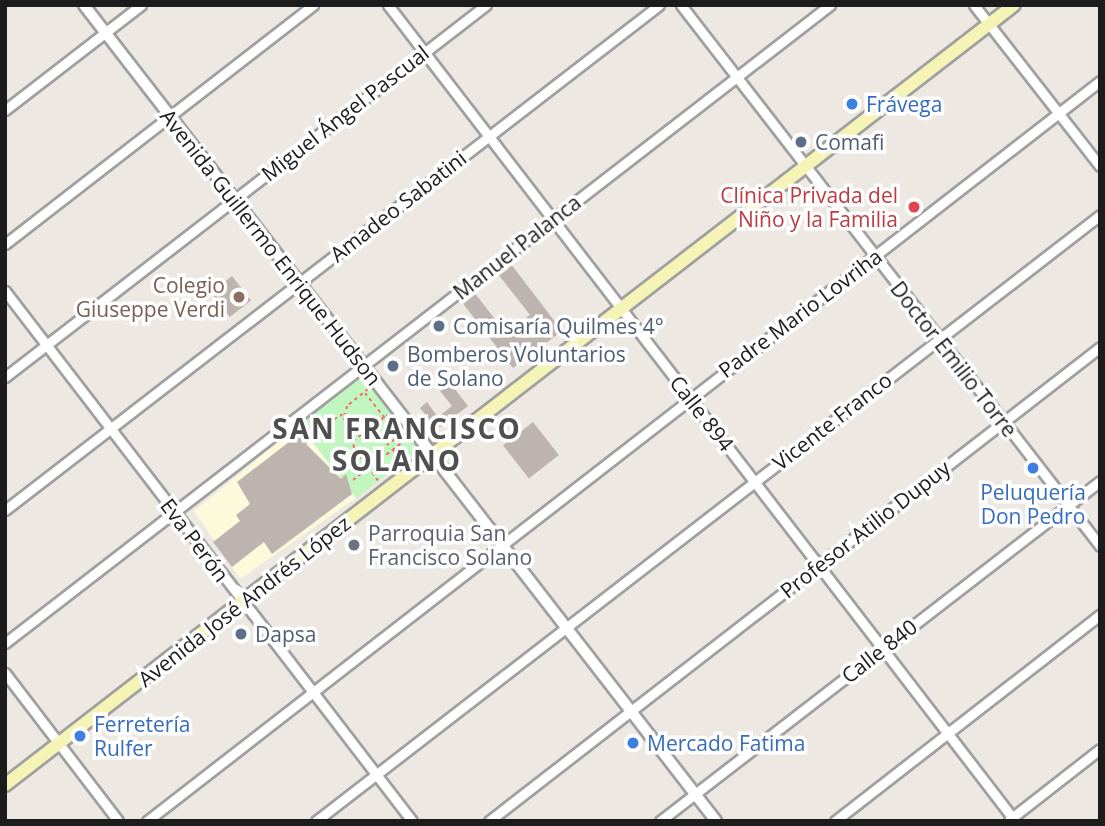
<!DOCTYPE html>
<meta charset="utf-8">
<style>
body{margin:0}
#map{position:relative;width:1105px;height:826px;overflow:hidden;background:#ede8e2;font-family:"Open Sans",sans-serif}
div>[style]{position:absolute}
.education>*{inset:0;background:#fdfadb}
.park>*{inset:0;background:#c1f6c0;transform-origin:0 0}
.building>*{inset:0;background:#beb4af;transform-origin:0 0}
.path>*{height:2px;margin-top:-1px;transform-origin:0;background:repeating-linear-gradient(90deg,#f36d6e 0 3.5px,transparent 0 7px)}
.roads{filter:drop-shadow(2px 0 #a0a0a0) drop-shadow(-2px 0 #a0a0a0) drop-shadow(0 2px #a0a0a0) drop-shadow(0 -2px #a0a0a0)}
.minor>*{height:9px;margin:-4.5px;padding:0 4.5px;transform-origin:4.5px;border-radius:4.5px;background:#fff}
.tertiary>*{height:10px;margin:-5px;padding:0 5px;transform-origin:5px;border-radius:5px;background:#fff}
.secondary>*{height:12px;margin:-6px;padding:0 6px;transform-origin:6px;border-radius:6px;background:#f6f3b7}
.dots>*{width:19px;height:19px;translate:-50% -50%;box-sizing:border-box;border:4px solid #fff;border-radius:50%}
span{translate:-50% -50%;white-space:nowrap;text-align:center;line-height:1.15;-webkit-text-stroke:7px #fff;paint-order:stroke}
.shop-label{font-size:21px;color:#366cbe}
.left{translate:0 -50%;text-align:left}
.street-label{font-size:21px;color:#1c1c1c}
.service-label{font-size:21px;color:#4e5e75}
.health-label{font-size:21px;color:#be3a42}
.right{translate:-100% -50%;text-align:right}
.education-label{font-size:21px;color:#785e54}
.worship-label{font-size:21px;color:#5b616d}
.district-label{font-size:28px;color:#4f4f4f;font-weight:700;letter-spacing:2px}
.frame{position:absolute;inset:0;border:7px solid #1c1c1c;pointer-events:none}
</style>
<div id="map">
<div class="education">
<i style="clip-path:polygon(299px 425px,356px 498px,240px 579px,194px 511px)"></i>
</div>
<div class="park">
<i style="left:363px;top:375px;width:93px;height:81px;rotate:52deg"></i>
</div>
<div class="building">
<i style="clip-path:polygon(511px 264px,562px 331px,513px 368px,461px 301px,473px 291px,506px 333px,530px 315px,498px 274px)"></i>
<i style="left:232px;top:276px;width:31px;height:27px;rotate:52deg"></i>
<i style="clip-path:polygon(451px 384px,468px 406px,440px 427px,434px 425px,420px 408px,427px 402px,438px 417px,452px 406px,440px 391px)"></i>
<i style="left:533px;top:422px;width:42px;height:38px;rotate:52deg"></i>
<i style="clip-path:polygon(313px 427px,320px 433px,306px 444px,341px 479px,346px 474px,352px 494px,272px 554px,264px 542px,232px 567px,213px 542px,240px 521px,236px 515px,250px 504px,237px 482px,298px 435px,305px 443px)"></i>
</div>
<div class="path">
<i style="left:368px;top:389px;width:27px;rotate:141deg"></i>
<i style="left:347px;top:406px;width:12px;rotate:104deg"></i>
<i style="left:344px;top:418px;width:34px;rotate:71deg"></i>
<i style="left:355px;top:450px;width:40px;rotate:53deg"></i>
<i style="left:365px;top:393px;width:61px;rotate:51.6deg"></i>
<i style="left:322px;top:427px;width:25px;rotate:-32deg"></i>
<i style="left:353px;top:441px;width:43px;rotate:-37.4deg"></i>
<i style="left:393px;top:450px;width:16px;rotate:52deg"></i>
<i style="left:364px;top:462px;width:44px;rotate:-36.6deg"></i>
<i style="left:353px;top:480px;width:69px;rotate:-37.4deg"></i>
</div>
<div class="roads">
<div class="minor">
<i style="left:388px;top:5px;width:1029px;rotate:52.46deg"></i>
<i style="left:681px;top:5px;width:684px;rotate:52.24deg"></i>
<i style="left:974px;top:5px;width:204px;rotate:52deg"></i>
<i style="left:5px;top:110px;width:172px;rotate:-37.7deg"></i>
<i style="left:5px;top:244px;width:390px;rotate:-37.8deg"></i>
<i style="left:5px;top:291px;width:668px;rotate:52.48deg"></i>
<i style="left:5px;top:377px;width:608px;rotate:-37.72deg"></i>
<i style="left:5px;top:510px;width:826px;rotate:-37.67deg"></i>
<i style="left:5px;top:643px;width:1043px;rotate:-37.72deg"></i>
<i style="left:5px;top:673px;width:186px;rotate:52.6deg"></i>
<i style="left:1009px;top:820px;width:115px;rotate:-38deg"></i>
<i style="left:147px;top:821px;width:1207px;rotate:-37.83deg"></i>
<i style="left:316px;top:821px;width:991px;rotate:-37.7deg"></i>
<i style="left:489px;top:821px;width:773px;rotate:-37.8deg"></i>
<i style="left:660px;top:821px;width:556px;rotate:-37.69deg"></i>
<i style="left:835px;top:821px;width:336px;rotate:-37.9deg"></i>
</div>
<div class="tertiary">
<i style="left:84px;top:5px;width:1032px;rotate:52.24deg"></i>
</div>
<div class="secondary">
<i style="left:5px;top:785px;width:1275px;rotate:-37.71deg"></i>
</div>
</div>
<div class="dots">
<i style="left:852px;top:104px;background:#3f7fe0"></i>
<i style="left:801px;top:142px;background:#5c6f8a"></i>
<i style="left:914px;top:207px;background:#e0444e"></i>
<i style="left:239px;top:297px;background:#8d6e63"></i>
<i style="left:439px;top:326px;background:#5c6f8a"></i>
<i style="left:393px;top:366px;background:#5c6f8a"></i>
<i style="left:1033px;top:468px;background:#3f7fe0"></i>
<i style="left:354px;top:545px;background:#6b7280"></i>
<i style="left:241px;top:634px;background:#5c6f8a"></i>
<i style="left:80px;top:736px;background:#3f7fe0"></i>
<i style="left:633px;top:743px;background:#3f7fe0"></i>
</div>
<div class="shop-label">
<span class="left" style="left:866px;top:104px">Frávega</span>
<span style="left:1033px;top:504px">Peluquería<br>Don Pedro</span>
<span class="left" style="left:94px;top:736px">Ferretería<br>Rulfer</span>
<span class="left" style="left:647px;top:743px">Mercado Fatima</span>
</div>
<div class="street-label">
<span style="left:345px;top:113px;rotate:-38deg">Miguel Ángel Pascual</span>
<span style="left:398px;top:206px;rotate:-38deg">Amadeo Sabatini</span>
<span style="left:271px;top:247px;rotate:52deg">Avenida Guillermo Enrique Hudson</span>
<span style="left:517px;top:247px;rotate:-38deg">Manuel Palanca</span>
<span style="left:800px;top:313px;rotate:-37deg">Padre Mario Lovriha</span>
<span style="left:954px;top:359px;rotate:52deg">Doctor Emilio Torre</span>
<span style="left:702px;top:413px;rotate:52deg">Calle 894</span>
<span style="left:832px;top:421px;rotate:-38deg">Vicente Franco</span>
<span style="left:865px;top:529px;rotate:-38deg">Profesor Atilio Dupuy</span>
<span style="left:195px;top:540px;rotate:53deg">Eva Perón</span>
<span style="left:244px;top:601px;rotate:-38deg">Avenida José Andrés López</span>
<span style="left:879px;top:651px;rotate:-38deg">Calle 840</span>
</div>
<div class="service-label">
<span class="left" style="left:815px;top:142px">Comafi</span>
<span class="left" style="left:453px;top:326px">Comisaría Quilmes 4°</span>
<span class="left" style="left:407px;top:366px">Bomberos Voluntarios<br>de Solano</span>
<span class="left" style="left:255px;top:634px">Dapsa</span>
</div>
<div class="health-label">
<span class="right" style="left:898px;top:207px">Clínica Privada del<br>Niño y la Familia</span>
</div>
<div class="education-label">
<span class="right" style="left:225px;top:297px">Colegio<br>Giuseppe Verdi</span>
</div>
<div class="worship-label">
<span class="left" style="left:368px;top:545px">Parroquia San<br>Francisco Solano</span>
</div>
<div class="district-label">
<span style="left:397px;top:444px">SAN FRANCISCO<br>SOLANO</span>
</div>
<div class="frame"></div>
</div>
